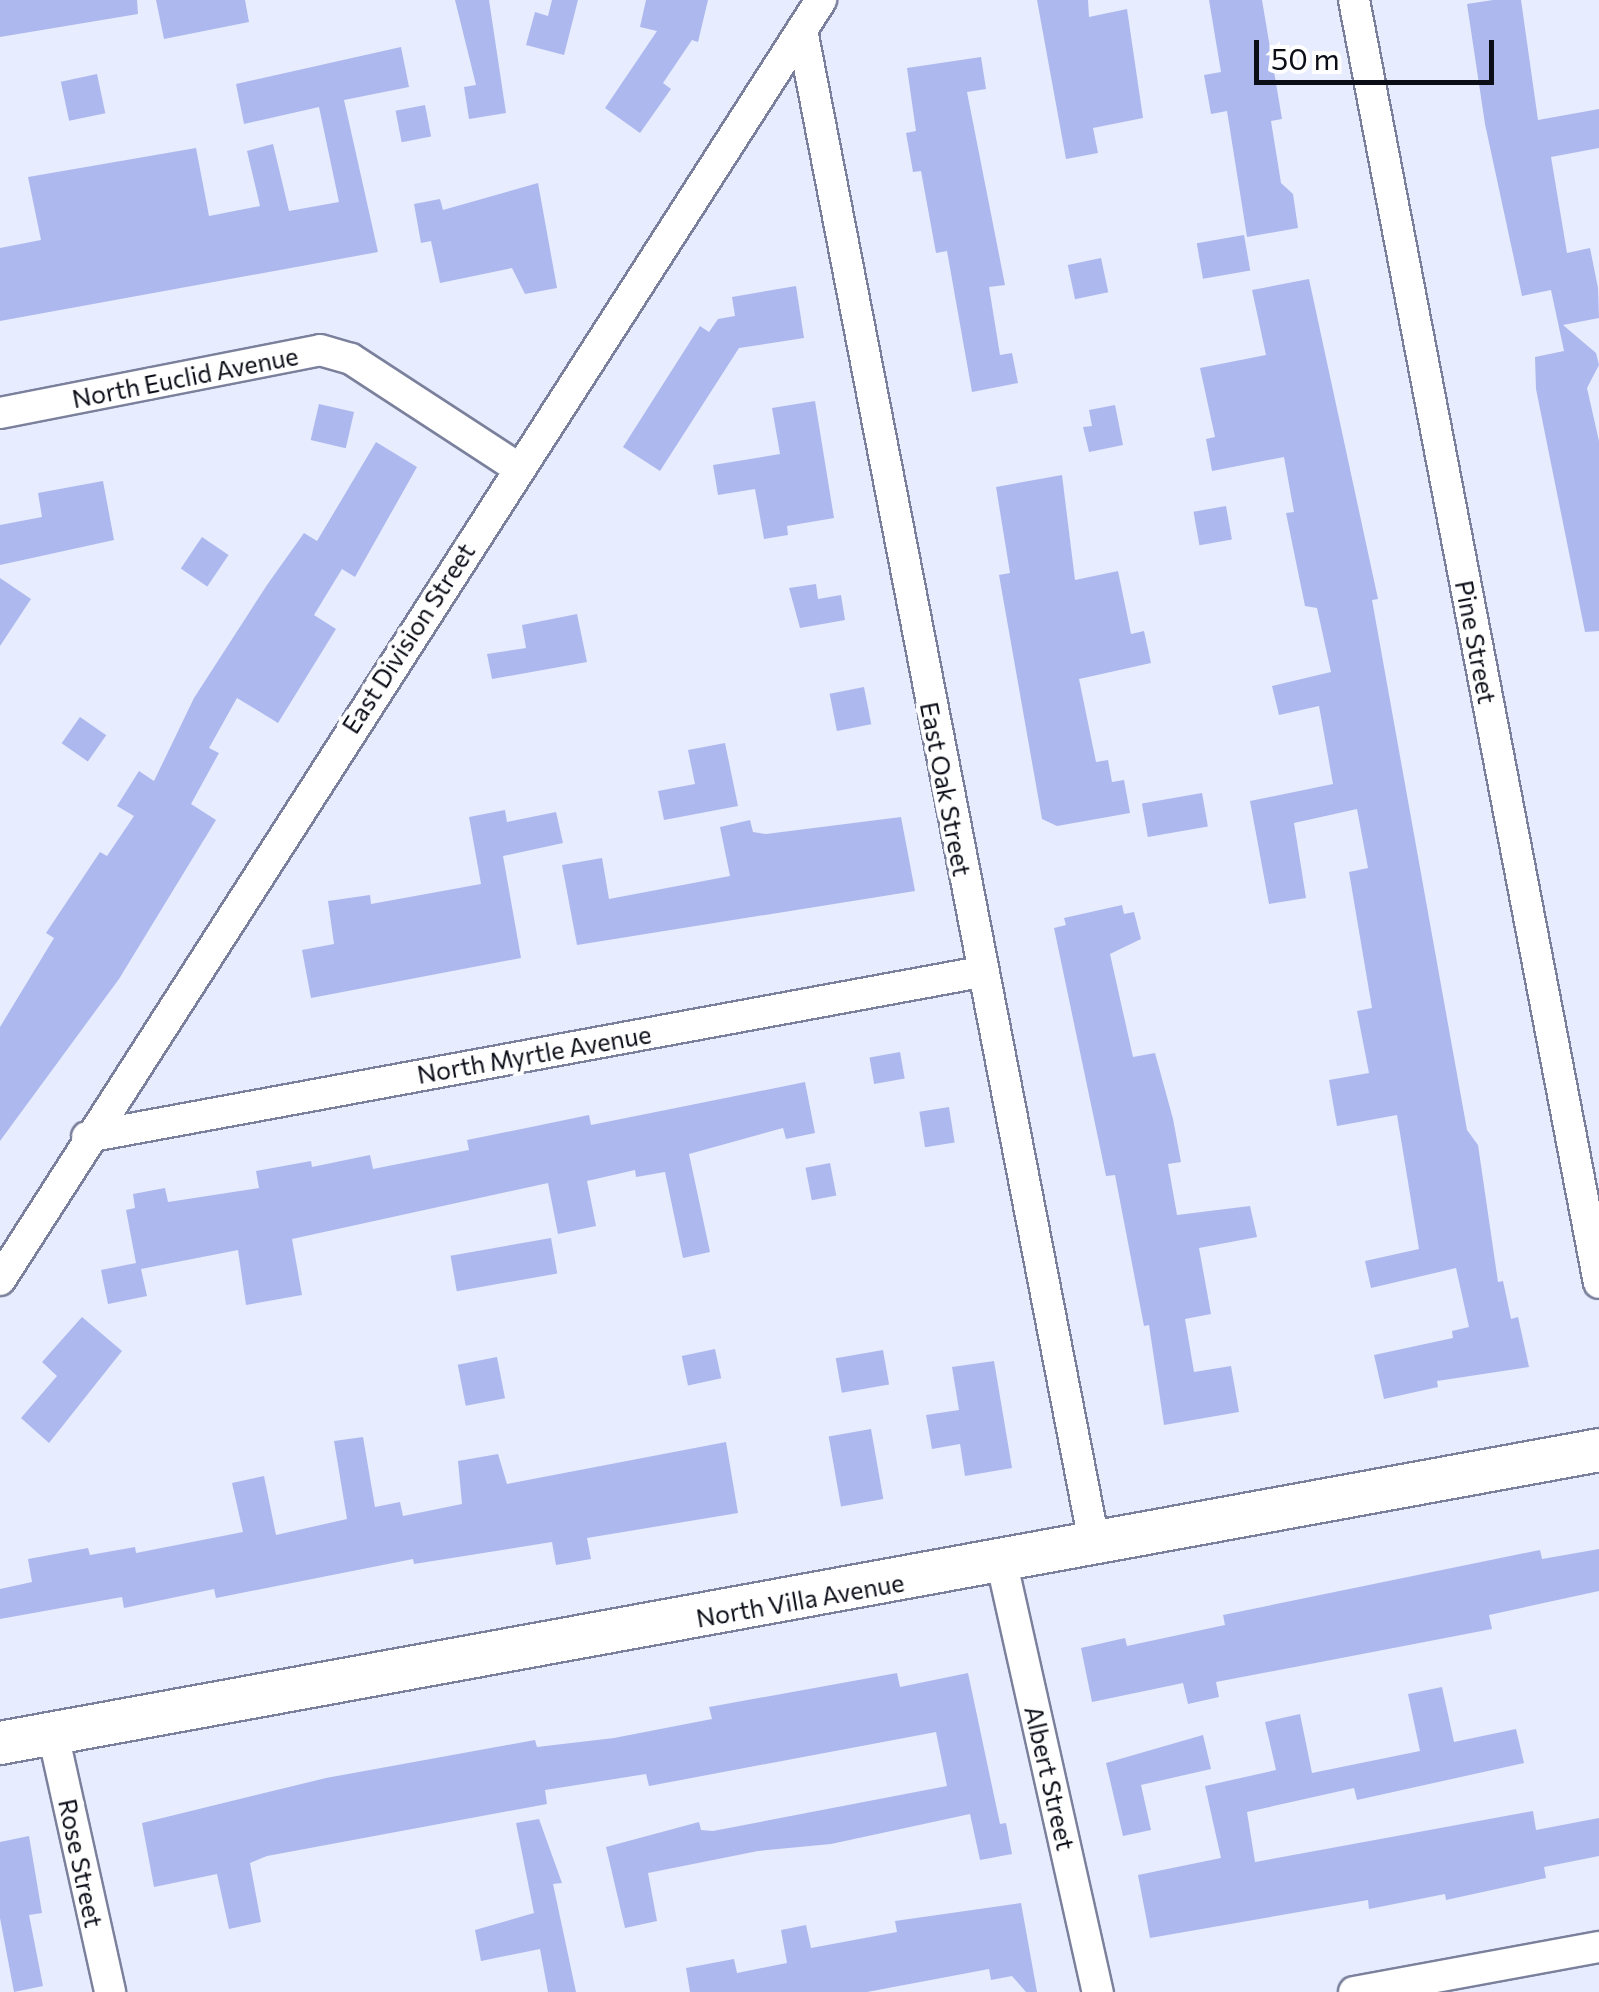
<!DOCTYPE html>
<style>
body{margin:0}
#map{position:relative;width:1599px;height:1992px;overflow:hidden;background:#e7ecfe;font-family:Commissioner,sans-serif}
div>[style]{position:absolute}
.building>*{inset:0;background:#adb9ee;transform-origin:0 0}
.roads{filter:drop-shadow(2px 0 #7b819c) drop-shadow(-2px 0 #7b819c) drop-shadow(0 2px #7b819c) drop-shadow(0 -2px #7b819c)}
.street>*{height:30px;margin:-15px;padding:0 15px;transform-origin:15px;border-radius:15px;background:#fff}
.secondary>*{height:42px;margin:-21px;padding:0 21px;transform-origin:21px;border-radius:21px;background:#fff}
span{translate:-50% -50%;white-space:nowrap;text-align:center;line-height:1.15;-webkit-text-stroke:8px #fff;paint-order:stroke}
.street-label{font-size:25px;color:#0b0d17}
.scale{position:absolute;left:1254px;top:40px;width:240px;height:45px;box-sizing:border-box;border:5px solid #0b0d17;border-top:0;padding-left:12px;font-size:30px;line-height:35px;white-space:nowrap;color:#0b0d17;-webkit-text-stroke:8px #fff;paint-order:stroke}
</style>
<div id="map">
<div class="building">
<i style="clip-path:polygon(0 0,137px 0,138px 14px,0 37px)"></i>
<i style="clip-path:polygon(156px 0,245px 0,249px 22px,164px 39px)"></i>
<i style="clip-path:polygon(455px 0,489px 0,506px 113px,469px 119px,464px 87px,476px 85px)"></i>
<i style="clip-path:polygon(552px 0,578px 0,564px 55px,526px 45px,535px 12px,548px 16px)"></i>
<i style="clip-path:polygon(646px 0,708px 0,698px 42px,692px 40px,663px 83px,671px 89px,640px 133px,605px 108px,657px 31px,640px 27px)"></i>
<i style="clip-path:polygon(1037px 0,1088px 0,1089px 17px,1127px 9px,1143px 118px,1093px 128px,1098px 153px,1066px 159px)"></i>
<i style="clip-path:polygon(1209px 0,1262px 0,1282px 119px,1271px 121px,1281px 183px,1293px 194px,1298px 228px,1247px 237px,1227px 111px,1211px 114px,1204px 75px,1221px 72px)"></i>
<i style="clip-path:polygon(1493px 0,1521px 0,1538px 120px,1599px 109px,1599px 148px,1551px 157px,1567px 253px,1590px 248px,1598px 288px,1599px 318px,1563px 325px,1596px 353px,1599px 365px,1587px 388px,1599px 441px,1599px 631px,1585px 632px,1536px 389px,1535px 357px,1564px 351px,1551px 290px,1522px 296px,1485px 124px,1467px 4px)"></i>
<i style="clip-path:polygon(401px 47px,409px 87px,344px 100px,378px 252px,0 321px,0 248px,41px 240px,28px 177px,196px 148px,209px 216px,260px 206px,247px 151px,273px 144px,289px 211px,339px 202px,319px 107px,244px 124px,236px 84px)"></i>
<i style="clip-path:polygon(981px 57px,986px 89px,967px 92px,1005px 285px,989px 287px,1000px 355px,1012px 353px,1018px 383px,972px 392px,947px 251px,936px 253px,921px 171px,913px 172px,906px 133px,916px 131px,907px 68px)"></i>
<i style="left:97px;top:74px;width:40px;height:37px;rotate:78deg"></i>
<i style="left:425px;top:105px;width:32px;height:30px;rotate:79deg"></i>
<i style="clip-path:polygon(538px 183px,557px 288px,525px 294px,512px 268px,440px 283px,431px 241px,421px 243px,414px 204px,440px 199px,443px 210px)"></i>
<i style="left:1244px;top:235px;width:36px;height:48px;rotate:80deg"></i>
<i style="left:1101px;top:258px;width:35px;height:34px;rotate:78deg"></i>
<i style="clip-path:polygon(1309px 279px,1378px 599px,1372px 600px,1467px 1130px,1478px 1145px,1498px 1282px,1503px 1281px,1511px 1319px,1518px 1317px,1529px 1367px,1437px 1381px,1438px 1387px,1384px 1399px,1374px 1355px,1453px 1338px,1452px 1331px,1469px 1327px,1456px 1268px,1371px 1288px,1365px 1261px,1419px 1249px,1397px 1115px,1337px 1126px,1329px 1080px,1369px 1073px,1357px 1011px,1372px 1008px,1349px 872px,1368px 868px,1357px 809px,1294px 823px,1306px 898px,1269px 904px,1250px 801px,1333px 784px,1319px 706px,1279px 715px,1272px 686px,1331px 672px,1317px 608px,1305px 606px,1286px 513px,1294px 512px,1284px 457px,1212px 471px,1206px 439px,1215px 437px,1200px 368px,1266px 355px,1252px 290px)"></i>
<i style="clip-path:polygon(796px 286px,804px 338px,739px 348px,660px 471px,623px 447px,700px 326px,709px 332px,718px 319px,735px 316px,732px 297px)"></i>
<i style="clip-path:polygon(815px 401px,834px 518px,787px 526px,788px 535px,764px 539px,755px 489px,718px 495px,713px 465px,780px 454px,772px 408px)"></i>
<i style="left:319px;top:404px;width:36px;height:37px;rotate:13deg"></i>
<i style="clip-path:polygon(1115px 405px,1123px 445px,1089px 452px,1083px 427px,1092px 426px,1089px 410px)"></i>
<i style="clip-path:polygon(376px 442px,417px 467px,355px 577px,342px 569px,314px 615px,336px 629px,278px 723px,237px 698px,209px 748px,219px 753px,191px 804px,216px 820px,119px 979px,0 1141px,0 1027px,54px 938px,46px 933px,100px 852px,107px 856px,134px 816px,117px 806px,139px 771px,154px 781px,194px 698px,267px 585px,304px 533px,317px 541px)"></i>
<i style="clip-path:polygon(1062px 475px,1075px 580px,1118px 571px,1131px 634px,1144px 631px,1151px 663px,1079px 679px,1096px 762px,1108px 760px,1112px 782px,1124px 780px,1130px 813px,1057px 826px,1042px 819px,999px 575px,1010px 573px,996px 487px)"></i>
<i style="clip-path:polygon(103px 481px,114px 540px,0 565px,0 525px,42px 517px,38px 493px)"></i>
<i style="left:1226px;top:506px;width:34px;height:33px;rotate:80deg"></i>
<i style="left:202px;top:537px;width:32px;height:38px;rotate:34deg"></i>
<i style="clip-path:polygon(0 578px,31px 599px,0 646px)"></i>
<i style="clip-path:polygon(816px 584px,818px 599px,841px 595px,845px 620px,800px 628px,789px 588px)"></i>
<i style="clip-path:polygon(577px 614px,587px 662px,492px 679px,487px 654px,526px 648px,522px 625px)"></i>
<i style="left:864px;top:687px;width:38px;height:35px;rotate:79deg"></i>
<i style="left:80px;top:717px;width:32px;height:32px;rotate:35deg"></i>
<i style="clip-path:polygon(725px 743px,738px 806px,664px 820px,658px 791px,695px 784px,688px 750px)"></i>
<i style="left:1202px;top:793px;width:34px;height:61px;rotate:80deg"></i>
<i style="clip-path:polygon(505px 810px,507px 822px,556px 812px,563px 843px,503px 856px,521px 958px,311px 998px,302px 950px,334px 944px,328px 901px,370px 895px,371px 904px,481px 884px,469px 817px)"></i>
<i style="clip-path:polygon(901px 817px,915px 891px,577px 945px,562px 865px,602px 858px,609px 899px,730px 876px,720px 827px,750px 820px,753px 832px,766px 834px)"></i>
<i style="clip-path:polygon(1122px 905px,1124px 914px,1134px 912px,1141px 939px,1110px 954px,1133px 1057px,1155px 1053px,1173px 1119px,1181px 1162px,1168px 1164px,1177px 1215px,1250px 1206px,1257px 1237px,1199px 1248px,1211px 1314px,1185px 1319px,1194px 1372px,1231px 1366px,1239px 1412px,1164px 1425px,1149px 1325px,1144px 1326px,1115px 1175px,1106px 1176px,1054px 928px,1066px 925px,1064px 918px)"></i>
<i style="left:900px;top:1052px;width:27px;height:31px;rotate:80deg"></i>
<i style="clip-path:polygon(805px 1082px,815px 1133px,786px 1139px,783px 1128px,689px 1154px,710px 1252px,683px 1258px,665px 1172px,636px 1177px,635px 1170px,587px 1181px,596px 1226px,558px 1234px,548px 1183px,292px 1239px,302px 1295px,246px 1305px,238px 1250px,141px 1269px,147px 1296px,108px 1304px,101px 1270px,136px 1263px,126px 1210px,135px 1208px,133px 1194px,165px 1188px,168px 1202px,259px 1188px,256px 1171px,311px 1161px,312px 1167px,370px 1155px,373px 1169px,469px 1150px,467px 1140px,536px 1126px,589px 1115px,591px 1125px)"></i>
<i style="left:949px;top:1107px;width:36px;height:30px;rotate:81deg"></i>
<i style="left:830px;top:1163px;width:33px;height:25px;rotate:79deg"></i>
<i style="left:551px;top:1238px;width:36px;height:102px;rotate:80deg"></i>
<i style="clip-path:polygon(82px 1317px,122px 1351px,49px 1443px,21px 1418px,57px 1376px,42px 1362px)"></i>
<i style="left:715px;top:1349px;width:30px;height:34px;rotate:78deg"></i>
<i style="left:883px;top:1350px;width:35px;height:48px;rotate:80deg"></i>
<i style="left:497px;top:1357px;width:42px;height:40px;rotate:79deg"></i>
<i style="clip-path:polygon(994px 1361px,1012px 1468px,965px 1476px,960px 1444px,932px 1449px,926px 1415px,959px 1410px,952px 1367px)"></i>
<i style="left:871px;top:1429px;width:71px;height:43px;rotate:80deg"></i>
<i style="clip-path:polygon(363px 1437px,375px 1507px,400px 1502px,403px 1516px,462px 1504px,458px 1461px,498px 1454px,507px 1484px,726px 1442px,738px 1513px,587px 1538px,591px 1559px,556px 1565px,552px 1542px,414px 1564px,413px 1559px,216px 1598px,214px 1589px,124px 1608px,122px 1597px,0 1619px,0 1589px,32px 1582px,28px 1559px,88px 1548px,90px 1555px,135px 1547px,136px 1553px,243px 1532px,232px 1483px,264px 1476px,276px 1535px,347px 1519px,334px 1441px)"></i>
<i style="clip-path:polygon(1599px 1549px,1599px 1591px,1489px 1615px,1492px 1629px,1216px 1682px,1219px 1697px,1188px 1704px,1183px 1683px,1092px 1702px,1081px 1648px,1125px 1638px,1127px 1646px,1225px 1625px,1223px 1615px,1540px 1550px,1542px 1559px)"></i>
<i style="clip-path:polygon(897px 1673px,900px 1687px,968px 1673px,1000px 1824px,1006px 1823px,1012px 1854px,980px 1860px,970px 1814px,831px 1844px,758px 1851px,648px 1873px,657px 1921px,625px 1928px,606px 1847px,699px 1822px,701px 1830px,713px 1831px,947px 1786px,936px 1732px,649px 1786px,646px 1774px,545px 1790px,547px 1804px,267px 1856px,250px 1863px,261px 1922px,229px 1929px,217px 1874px,154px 1887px,142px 1823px,326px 1778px,535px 1740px,537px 1747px,614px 1738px,712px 1719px,709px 1707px)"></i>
<i style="clip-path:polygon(1442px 1687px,1454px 1742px,1516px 1729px,1524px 1763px,1357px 1800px,1354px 1788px,1247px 1812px,1255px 1862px,1533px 1811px,1536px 1830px,1599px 1818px,1599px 1856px,1544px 1867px,1546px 1878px,1446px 1900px,1445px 1894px,1369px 1909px,1368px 1900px,1150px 1938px,1138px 1875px,1221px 1858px,1205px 1786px,1276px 1770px,1265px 1722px,1300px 1714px,1312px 1773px,1420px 1751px,1408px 1694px)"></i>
<i style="clip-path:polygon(1203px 1735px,1211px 1769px,1141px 1785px,1151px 1830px,1123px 1836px,1106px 1763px)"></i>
<i style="clip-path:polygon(539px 1819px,562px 1883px,553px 1884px,576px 1992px,548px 1992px,540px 1949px,481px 1961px,475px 1930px,534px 1913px,516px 1823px)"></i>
<i style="clip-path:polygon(29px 1836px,42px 1913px,29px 1915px,43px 1986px,14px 1992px,0 1918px,0 1842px)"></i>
<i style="clip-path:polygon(1021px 1903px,1037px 1992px,1026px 1992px,1012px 1976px,991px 1980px,989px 1969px,867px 1992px,690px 1992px,686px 1968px,734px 1959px,737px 1973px,787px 1963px,781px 1930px,806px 1925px,811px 1948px,897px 1932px,895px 1921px)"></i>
</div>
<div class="roads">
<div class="street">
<i style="left:1354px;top:0;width:1306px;rotate:79.19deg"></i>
<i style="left:802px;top:30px;width:1545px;rotate:79.07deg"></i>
<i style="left:0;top:413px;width:326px;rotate:-11.1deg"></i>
<i style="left:320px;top:350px;width:32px;rotate:16deg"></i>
<i style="left:351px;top:359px;width:199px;rotate:33.1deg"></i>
<i style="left:87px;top:1137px;width:909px;rotate:-10.46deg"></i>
<i style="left:0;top:1280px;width:1521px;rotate:-57.32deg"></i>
<i style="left:1002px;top:1564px;width:439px;rotate:77.4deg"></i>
<i style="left:53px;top:1734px;width:264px;rotate:77.5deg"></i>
<i style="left:1354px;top:1992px;width:249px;rotate:-10.4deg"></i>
</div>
<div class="secondary">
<i style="left:0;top:1743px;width:1626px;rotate:-10.38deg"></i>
</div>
</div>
<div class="street-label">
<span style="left:185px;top:377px;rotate:-11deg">North Euclid Avenue</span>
<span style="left:408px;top:638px;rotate:-57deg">East Division Street</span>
<span style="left:1476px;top:642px;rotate:79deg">Pine Street</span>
<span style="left:946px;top:789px;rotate:79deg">East Oak Street</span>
<span style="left:534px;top:1054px;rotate:-10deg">North Myrtle Avenue</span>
<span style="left:800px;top:1600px;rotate:-10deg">North Villa Avenue</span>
<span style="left:1050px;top:1778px;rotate:77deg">Albert Street</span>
<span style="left:81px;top:1863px;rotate:78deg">Rose Street</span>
</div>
<div class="scale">50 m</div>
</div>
